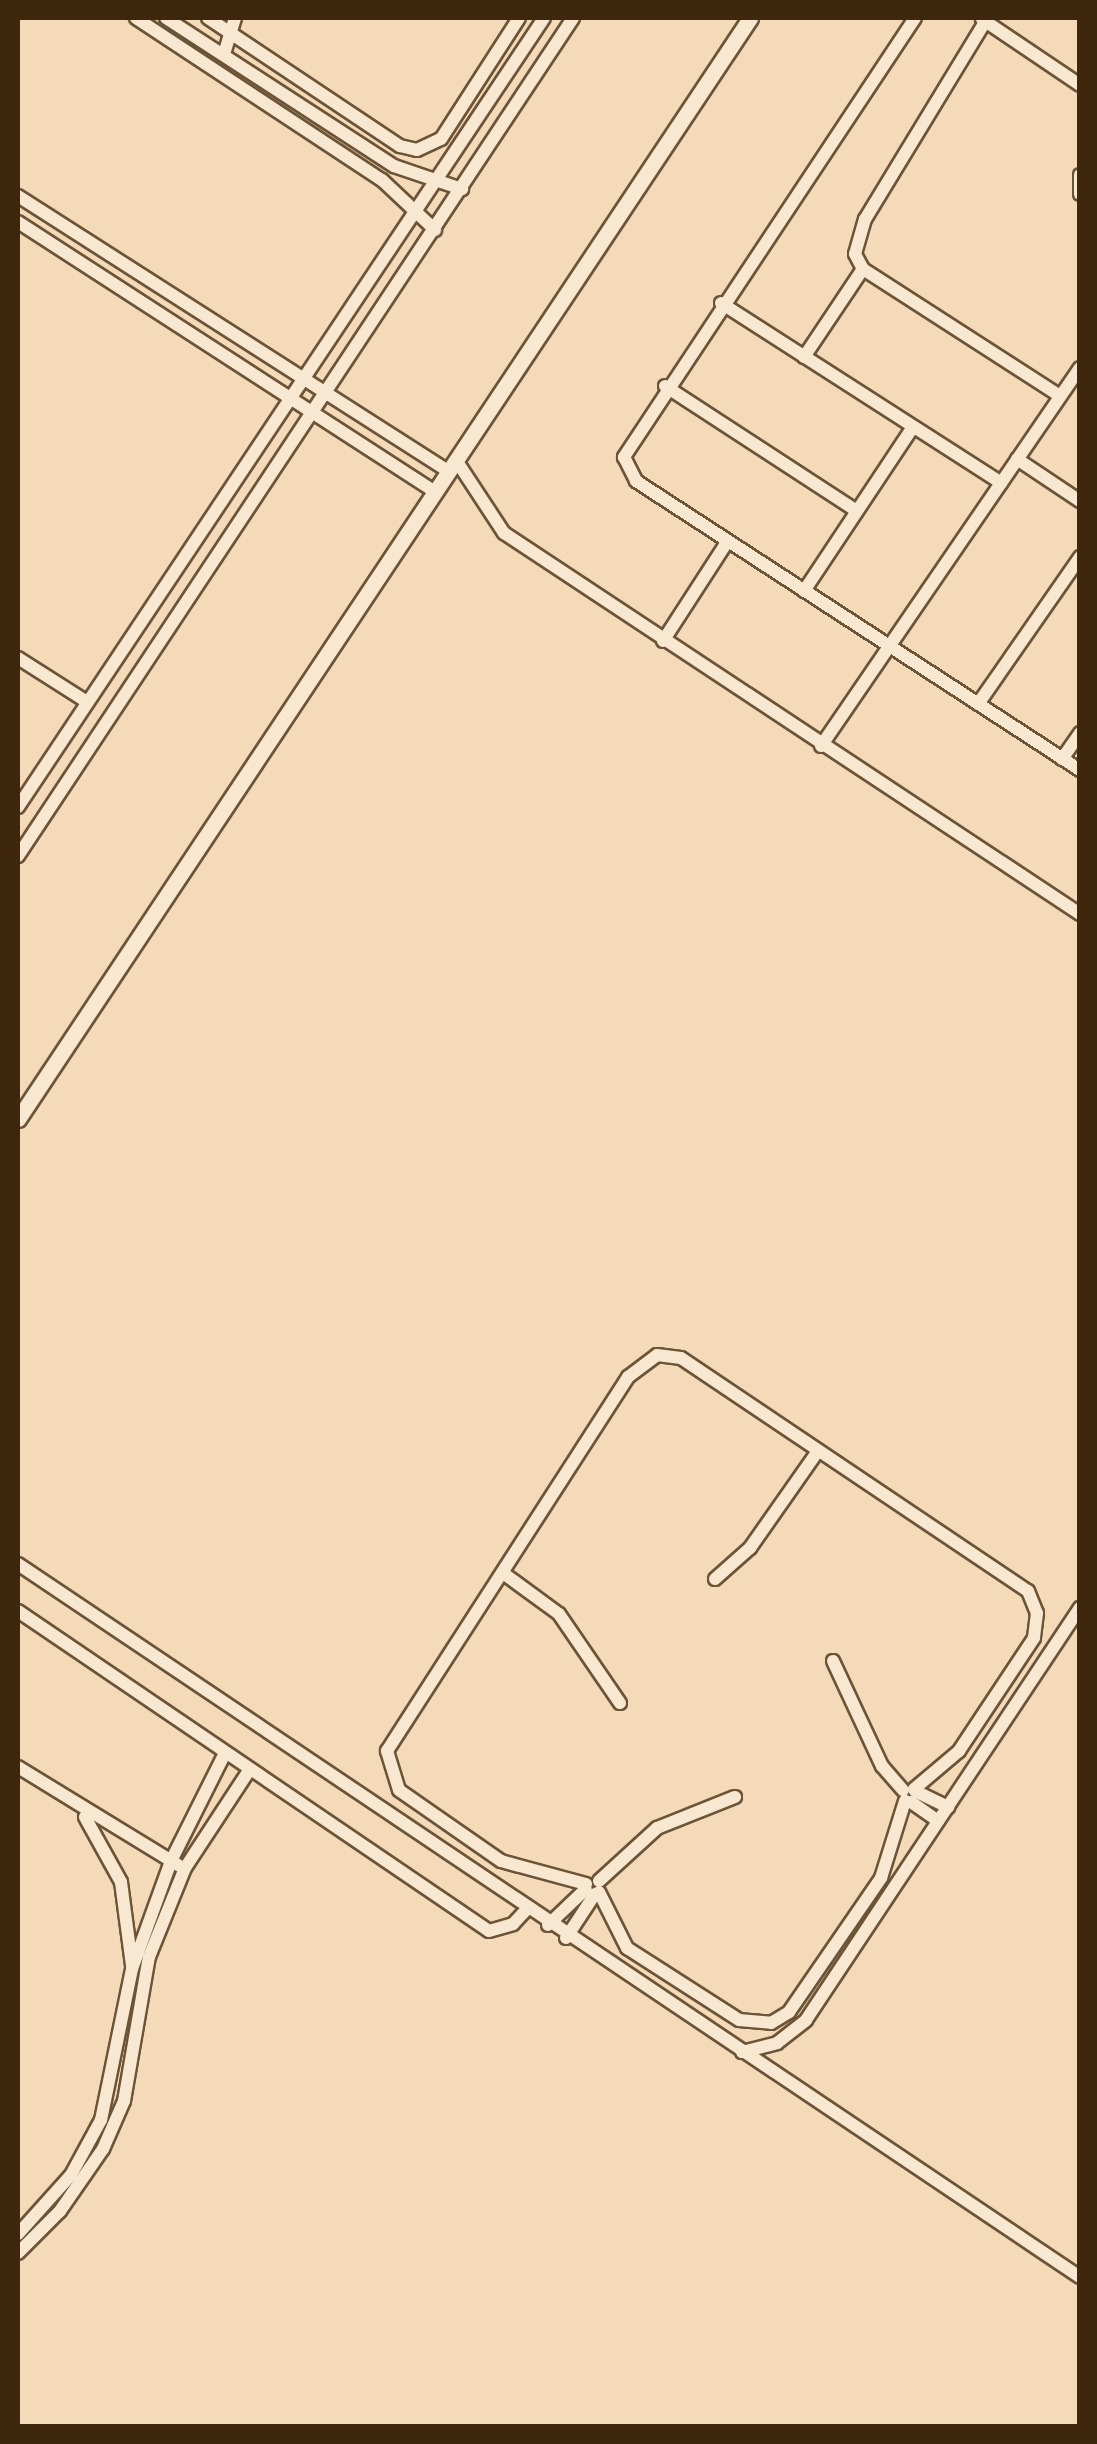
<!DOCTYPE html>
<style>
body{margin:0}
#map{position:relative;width:1097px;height:2444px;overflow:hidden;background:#f4dab8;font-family:"Libre Bodoni",serif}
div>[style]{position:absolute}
.roads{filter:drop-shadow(2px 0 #6c5437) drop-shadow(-2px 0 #6c5437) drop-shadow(0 2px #6c5437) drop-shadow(0 -2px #6c5437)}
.minor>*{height:12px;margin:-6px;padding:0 6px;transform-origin:6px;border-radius:6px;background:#f8e7d1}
.tertiary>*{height:15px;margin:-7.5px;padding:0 7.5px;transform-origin:7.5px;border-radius:7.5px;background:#f8e7d1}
span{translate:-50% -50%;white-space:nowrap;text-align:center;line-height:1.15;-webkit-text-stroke:8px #f8e7d1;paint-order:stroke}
.frame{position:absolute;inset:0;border:20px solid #3e270c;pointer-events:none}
</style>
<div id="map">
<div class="roads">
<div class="minor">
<i style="left:136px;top:18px;width:295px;rotate:33.4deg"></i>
<i style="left:382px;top:180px;width:73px;rotate:43.3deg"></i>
<i style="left:166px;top:18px;width:272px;rotate:33deg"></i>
<i style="left:394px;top:166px;width:72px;rotate:18.7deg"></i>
<i style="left:208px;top:18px;width:231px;rotate:33.7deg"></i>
<i style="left:400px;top:146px;width:17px;rotate:13deg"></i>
<i style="left:417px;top:150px;width:26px;rotate:-25deg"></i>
<i style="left:441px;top:139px;width:144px;rotate:-57.2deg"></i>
<i style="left:915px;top:18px;width:527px;rotate:123.54deg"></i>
<i style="left:624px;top:457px;width:27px;rotate:63deg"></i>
<i style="left:636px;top:481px;width:530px;rotate:33.06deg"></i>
<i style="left:982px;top:19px;width:118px;rotate:34deg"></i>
<i style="left:985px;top:22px;width:231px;rotate:121.3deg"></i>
<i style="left:865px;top:219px;width:36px;rotate:106deg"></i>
<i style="left:855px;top:254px;width:17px;rotate:62deg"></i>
<i style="left:863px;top:269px;width:234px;rotate:32.8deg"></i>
<i style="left:224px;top:54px;width:38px;rotate:-73deg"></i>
<i style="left:1080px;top:175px;width:19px;rotate:90deg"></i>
<i style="left:18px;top:196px;width:510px;rotate:32.6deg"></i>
<i style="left:18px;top:222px;width:497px;rotate:32.9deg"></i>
<i style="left:721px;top:303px;width:333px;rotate:32.7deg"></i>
<i style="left:804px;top:357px;width:106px;rotate:-56.2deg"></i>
<i style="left:665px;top:386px;width:229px;rotate:33.1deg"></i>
<i style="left:1017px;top:459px;width:76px;rotate:33.7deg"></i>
<i style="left:456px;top:460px;width:87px;rotate:56.7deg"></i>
<i style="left:504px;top:533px;width:691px;rotate:33.48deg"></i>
<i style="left:804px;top:591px;width:197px;rotate:-56.4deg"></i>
<i style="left:663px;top:641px;width:118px;rotate:-57.1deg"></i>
<i style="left:18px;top:658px;width:82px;rotate:32.5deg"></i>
<i style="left:978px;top:704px;width:179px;rotate:-55.2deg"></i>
<i style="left:821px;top:746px;width:458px;rotate:-55.6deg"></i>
<i style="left:1062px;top:759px;width:32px;rotate:-55deg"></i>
<i style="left:18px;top:807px;width:948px;rotate:-56.31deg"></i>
<i style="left:18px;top:856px;width:1005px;rotate:-56.48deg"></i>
<i style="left:18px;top:1564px;width:1279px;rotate:33.88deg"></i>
<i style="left:503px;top:1573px;width:69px;rotate:36.2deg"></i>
<i style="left:559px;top:1614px;width:108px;rotate:55.6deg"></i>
<i style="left:715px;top:1579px;width:47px;rotate:-41.5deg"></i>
<i style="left:750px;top:1548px;width:118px;rotate:-55deg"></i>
<i style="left:18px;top:1611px;width:569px;rotate:34.19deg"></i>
<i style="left:489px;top:1931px;width:25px;rotate:-16deg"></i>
<i style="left:513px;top:1924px;width:19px;rotate:-47deg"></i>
<i style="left:833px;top:1661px;width:116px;rotate:65deg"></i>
<i style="left:882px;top:1766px;width:32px;rotate:49deg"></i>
<i style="left:18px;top:1767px;width:188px;rotate:31.5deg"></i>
<i style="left:915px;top:1791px;width:37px;rotate:26deg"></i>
<i style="left:911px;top:1802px;width:33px;rotate:35deg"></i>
<i style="left:85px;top:1817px;width:74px;rotate:61deg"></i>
<i style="left:121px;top:1882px;width:85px;rotate:82.5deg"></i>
<i style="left:599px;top:1881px;width:79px;rotate:-42.4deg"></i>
<i style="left:657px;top:1828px;width:84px;rotate:-21.7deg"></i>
<i style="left:586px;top:1884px;width:88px;rotate:-164.9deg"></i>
<i style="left:501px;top:1861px;width:124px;rotate:-145.2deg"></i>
<i style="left:399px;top:1790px;width:41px;rotate:-107.1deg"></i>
<i style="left:387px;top:1751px;width:445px;rotate:-57.2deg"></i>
<i style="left:628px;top:1377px;width:36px;rotate:-37deg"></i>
<i style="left:657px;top:1355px;width:24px;rotate:7deg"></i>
<i style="left:681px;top:1358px;width:418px;rotate:33.9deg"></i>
<i style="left:1028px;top:1591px;width:24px;rotate:68deg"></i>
<i style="left:1037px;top:1613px;width:25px;rotate:97deg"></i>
<i style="left:1034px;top:1638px;width:136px;rotate:123.6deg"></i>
<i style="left:959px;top:1751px;width:59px;rotate:139.8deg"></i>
<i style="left:599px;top:1892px;width:63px;rotate:63.4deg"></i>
<i style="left:627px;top:1948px;width:133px;rotate:32.7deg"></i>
<i style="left:739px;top:2020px;width:32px;rotate:5deg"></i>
<i style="left:771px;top:2023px;width:21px;rotate:-31deg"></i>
<i style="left:789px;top:2012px;width:163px;rotate:-55.5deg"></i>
<i style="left:881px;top:1878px;width:81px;rotate:-72.7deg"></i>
<i style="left:548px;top:1925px;width:52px;rotate:-43.5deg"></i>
<i style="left:566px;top:1938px;width:53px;rotate:-56.6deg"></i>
<i style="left:742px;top:2052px;width:36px;rotate:-14deg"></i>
<i style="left:777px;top:2043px;width:37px;rotate:-38deg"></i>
<i style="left:806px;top:2020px;width:495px;rotate:-56.4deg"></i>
<i style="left:18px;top:2234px;width:79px;rotate:-48.1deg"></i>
<i style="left:71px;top:2175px;width:63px;rotate:-61.4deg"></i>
<i style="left:101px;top:2120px;width:154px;rotate:-78.4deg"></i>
<i style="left:132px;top:1969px;width:115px;rotate:-70.1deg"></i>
<i style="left:171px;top:1861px;width:121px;rotate:-63.4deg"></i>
<i style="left:18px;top:2253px;width:59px;rotate:-45deg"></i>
<i style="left:60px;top:2211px;width:75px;rotate:-55.3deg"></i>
<i style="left:103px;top:2149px;width:52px;rotate:-66.4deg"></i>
<i style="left:124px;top:2101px;width:146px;rotate:-80.2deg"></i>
<i style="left:149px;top:1957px;width:96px;rotate:-68deg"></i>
<i style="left:185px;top:1868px;width:118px;rotate:-56.7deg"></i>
</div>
<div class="tertiary">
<i style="left:18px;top:1119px;width:1322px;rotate:-56.38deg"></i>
</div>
</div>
<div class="frame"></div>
</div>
